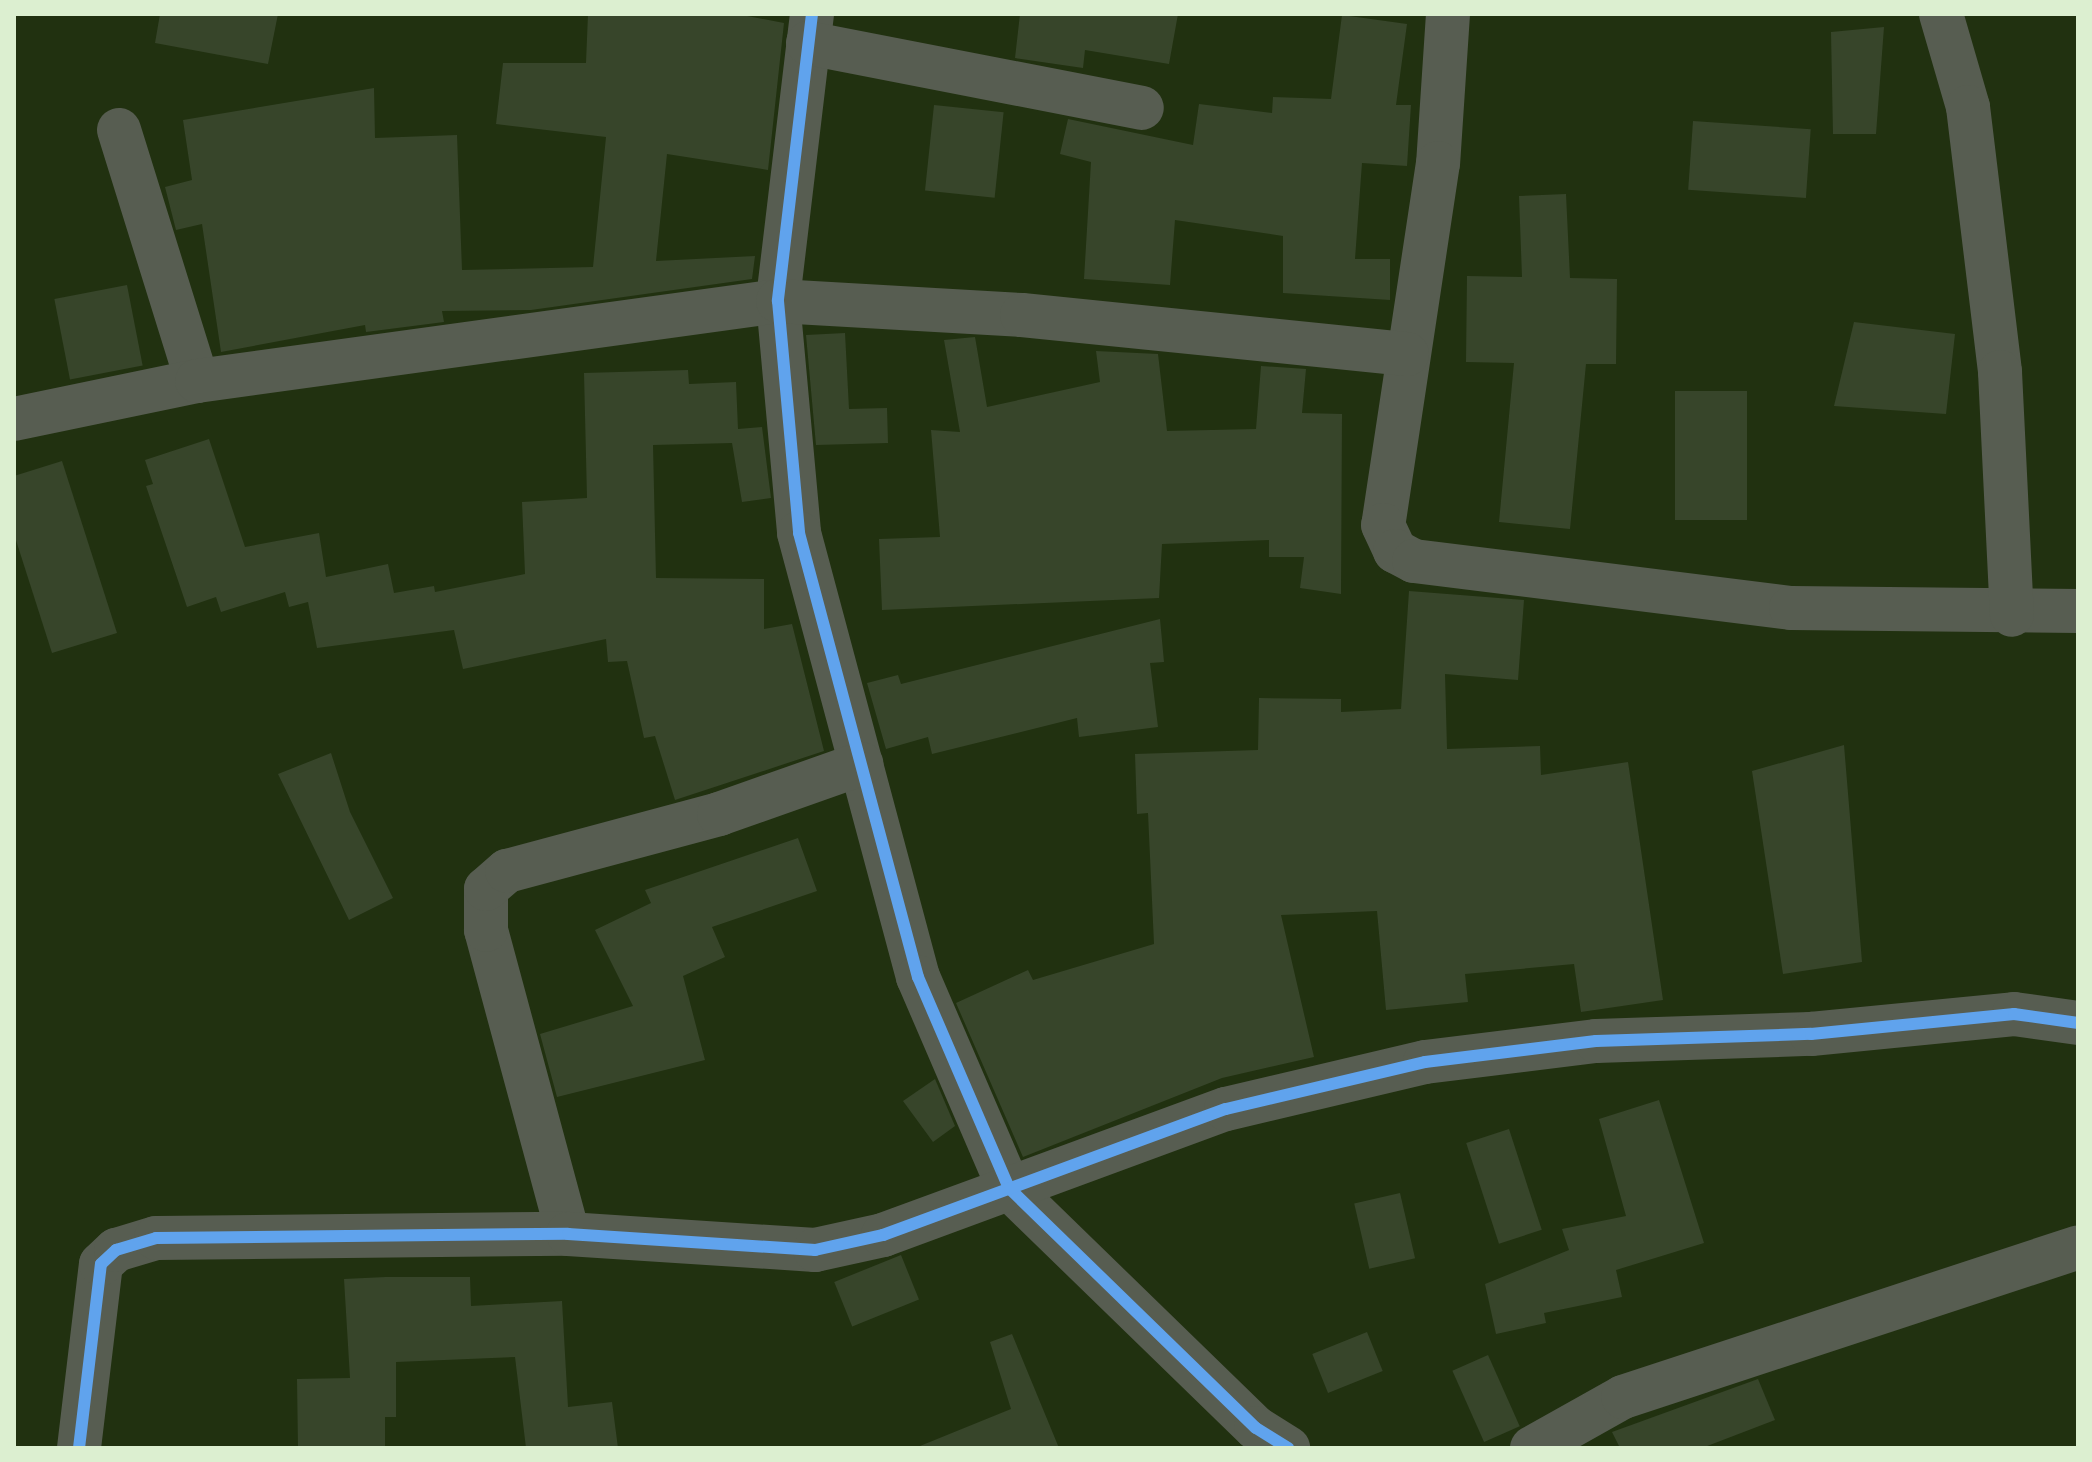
<!DOCTYPE html>
<style>
body{margin:0}
#map{position:relative;width:2092px;height:1462px;overflow:hidden;background:#213110;font-family:"Playfair Display",serif}
div>[style]{position:absolute}
.building>*{inset:0;background:#37452a;transform-origin:0 0}
.minor>*{height:44px;margin:-22px;padding:0 22px;transform-origin:22px;border-radius:22px;background:#575d51}
.cycleway>*{height:12px;margin:-6px;padding:0 6px;transform-origin:6px;border-radius:6px;background:#60a3ed}
span{translate:-50% -50%;white-space:nowrap;text-align:center;line-height:1.15;-webkit-text-stroke:6px #132109;paint-order:stroke}
.frame{position:absolute;inset:0;border:16px solid #dcefd0;pointer-events:none}
</style>
<div id="map">
<div class="building">
<i style="clip-path:polygon(160px 14px,278px 14px,268px 64px,155px 43px)"></i>
<i style="clip-path:polygon(588px 14px,737px 14px,784px 23px,768px 170px,667px 154px,656px 261px,755px 256px,752px 279px,531px 310px,442px 311px,444px 322px,366px 332px,365px 325px,221px 352px,202px 224px,176px 230px,165px 187px,192px 180px,183px 120px,374px 88px,375px 138px,457px 135px,462px 270px,593px 267px,606px 137px,496px 124px,503px 63px,586px 63px)"></i>
<i style="clip-path:polygon(1020px 14px,1178px 14px,1169px 64px,1085px 50px,1083px 68px,1015px 58px)"></i>
<i style="clip-path:polygon(1342px 15px,1407px 24px,1396px 105px,1411px 105px,1407px 166px,1362px 163px,1355px 259px,1390px 259px,1390px 300px,1283px 293px,1283px 236px,1175px 220px,1170px 285px,1084px 279px,1091px 162px,1060px 154px,1068px 119px,1193px 145px,1199px 104px,1272px 113px,1273px 97px,1331px 99px)"></i>
<i style="clip-path:polygon(1884px 27px,1876px 134px,1833px 134px,1831px 32px)"></i>
<i style="left:934px;top:105px;width:70px;height:86px;rotate:6deg"></i>
<i style="left:1693px;top:121px;width:118px;height:69px;rotate:4deg"></i>
<i style="clip-path:polygon(1566px 194px,1570px 278px,1617px 279px,1616px 364px,1586px 364px,1570px 529px,1499px 522px,1514px 363px,1466px 362px,1467px 276px,1522px 277px,1519px 196px)"></i>
<i style="left:127px;top:285px;width:82px;height:74px;rotate:79deg"></i>
<i style="clip-path:polygon(1854px 322px,1955px 334px,1946px 414px,1834px 406px)"></i>
<i style="clip-path:polygon(845px 333px,849px 409px,887px 408px,888px 443px,816px 445px,806px 335px)"></i>
<i style="clip-path:polygon(975px 337px,987px 407px,1100px 382px,1096px 351px,1158px 354px,1167px 431px,1256px 429px,1261px 366px,1306px 369px,1302px 413px,1342px 414px,1341px 594px,1300px 588px,1304px 557px,1269px 557px,1269px 540px,1162px 544px,1159px 598px,882px 610px,879px 539px,940px 537px,931px 430px,960px 432px,944px 340px)"></i>
<i style="clip-path:polygon(688px 370px,689px 384px,736px 382px,738px 429px,762px 427px,771px 498px,742px 502px,732px 443px,653px 445px,656px 578px,764px 579px,764px 629px,792px 624px,824px 751px,675px 800px,655px 736px,644px 738px,627px 661px,608px 662px,606px 639px,463px 669px,454px 630px,317px 648px,308px 602px,289px 607px,285px 592px,221px 612px,216px 597px,187px 607px,146px 486px,153px 484px,145px 460px,209px 439px,245px 547px,319px 533px,326px 577px,388px 564px,394px 593px,434px 586px,435px 592px,525px 574px,522px 502px,587px 498px,584px 373px)"></i>
<i style="left:1675px;top:391px;width:72px;height:129px"></i>
<i style="clip-path:polygon(62px 461px,117px 633px,52px 653px,14px 534px,14px 476px)"></i>
<i style="clip-path:polygon(1409px 591px,1524px 600px,1518px 680px,1445px 674px,1447px 749px,1540px 746px,1541px 775px,1628px 762px,1663px 1000px,1581px 1012px,1574px 964px,1465px 974px,1468px 1002px,1386px 1010px,1377px 911px,1281px 915px,1314px 1057px,1222px 1078px,1023px 1157px,956px 1003px,1028px 970px,1033px 980px,1154px 944px,1148px 813px,1137px 814px,1135px 754px,1258px 750px,1259px 698px,1341px 699px,1341px 712px,1401px 709px)"></i>
<i style="clip-path:polygon(1160px 619px,1164px 662px,1150px 663px,1158px 727px,1079px 737px,1077px 718px,932px 754px,928px 737px,886px 749px,867px 683px,898px 675px,901px 684px)"></i>
<i style="clip-path:polygon(1844px 745px,1862px 962px,1783px 974px,1752px 771px)"></i>
<i style="clip-path:polygon(331px 753px,350px 812px,393px 898px,349px 920px,278px 774px)"></i>
<i style="clip-path:polygon(798px 838px,817px 891px,712px 927px,725px 957px,683px 976px,705px 1060px,557px 1097px,540px 1034px,633px 1006px,595px 930px,651px 903px,645px 890px)"></i>
<i style="clip-path:polygon(935px 1079px,955px 1126px,933px 1142px,903px 1101px)"></i>
<i style="clip-path:polygon(1659px 1100px,1704px 1243px,1616px 1270px,1622px 1297px,1544px 1313px,1546px 1323px,1496px 1334px,1485px 1284px,1569px 1250px,1562px 1229px,1626px 1216px,1599px 1119px)"></i>
<i style="left:1509px;top:1129px;width:106px;height:45px;rotate:72deg"></i>
<i style="left:1400px;top:1193px;width:67px;height:47px;rotate:77deg"></i>
<i style="left:901px;top:1255px;width:48px;height:72px;rotate:68deg"></i>
<i style="clip-path:polygon(386px 1277px,470px 1277px,471px 1306px,562px 1301px,568px 1407px,612px 1402px,618px 1448px,526px 1448px,515px 1357px,396px 1362px,396px 1417px,385px 1417px,385px 1448px,298px 1448px,297px 1379px,350px 1378px,344px 1279px)"></i>
<i style="left:1367px;top:1332px;width:42px;height:59px;rotate:68deg"></i>
<i style="clip-path:polygon(1012px 1334px,1059px 1448px,915px 1448px,1011px 1409px,990px 1342px)"></i>
<i style="left:1488px;top:1355px;width:78px;height:39px;rotate:66deg"></i>
<i style="clip-path:polygon(1758px 1379px,1775px 1420px,1702px 1448px,1620px 1448px,1612px 1432px)"></i>
</div>
<div class="minor">
<i style="left:812px;top:14px;width:289px;rotate:96.8deg"></i>
<i style="left:778px;top:301px;width:233px;rotate:84.8deg"></i>
<i style="left:799px;top:533px;width:460px;rotate:75deg"></i>
<i style="left:918px;top:977px;width:230px;rotate:66.7deg"></i>
<i style="left:1009px;top:1188px;width:344px;rotate:44.2deg"></i>
<i style="left:1256px;top:1428px;width:38px;rotate:32deg"></i>
<i style="left:1448px;top:14px;width:149px;rotate:93.8deg"></i>
<i style="left:1438px;top:163px;width:366px;rotate:98.6deg"></i>
<i style="left:1383px;top:525px;width:29px;rotate:65deg"></i>
<i style="left:1395px;top:551px;width:21px;rotate:28deg"></i>
<i style="left:1414px;top:561px;width:380px;rotate:7.1deg"></i>
<i style="left:1791px;top:608px;width:287px;rotate:0.6deg"></i>
<i style="left:1941px;top:14px;width:97px;rotate:73.8deg"></i>
<i style="left:1968px;top:107px;width:267px;rotate:83.1deg"></i>
<i style="left:2000px;top:372px;width:243px;rotate:87.2deg"></i>
<i style="left:808px;top:43px;width:340px;rotate:11deg"></i>
<i style="left:119px;top:130px;width:263px;rotate:72.7deg"></i>
<i style="left:14px;top:419px;width:187px;rotate:-11.7deg"></i>
<i style="left:197px;top:381px;width:586px;rotate:-7.84deg"></i>
<i style="left:778px;top:301px;width:244px;rotate:3.3deg"></i>
<i style="left:1022px;top:315px;width:387px;rotate:5.8deg"></i>
<i style="left:568px;top:1234px;width:315px;rotate:-105.1deg"></i>
<i style="left:486px;top:930px;width:41px;rotate:-90deg"></i>
<i style="left:486px;top:889px;width:28px;rotate:-41deg"></i>
<i style="left:507px;top:871px;width:220px;rotate:-15deg"></i>
<i style="left:719px;top:814px;width:151px;rotate:-19.4deg"></i>
<i style="left:79px;top:1448px;width:185px;rotate:-83.2deg"></i>
<i style="left:101px;top:1264px;width:21px;rotate:-43deg"></i>
<i style="left:116px;top:1250px;width:42px;rotate:-16.7deg"></i>
<i style="left:156px;top:1238px;width:412px;rotate:-0.6deg"></i>
<i style="left:568px;top:1234px;width:248px;rotate:3.7deg"></i>
<i style="left:815px;top:1250px;width:70px;rotate:-12.4deg"></i>
<i style="left:883px;top:1235px;width:365px;rotate:-20.2deg"></i>
<i style="left:1226px;top:1109px;width:204px;rotate:-13.3deg"></i>
<i style="left:1425px;top:1062px;width:172px;rotate:-7deg"></i>
<i style="left:1596px;top:1041px;width:215px;rotate:-1.9deg"></i>
<i style="left:1811px;top:1034px;width:204px;rotate:-5.6deg"></i>
<i style="left:2014px;top:1014px;width:65px;rotate:8deg"></i>
<i style="left:1532px;top:1448px;width:104px;rotate:-29.3deg"></i>
<i style="left:1623px;top:1397px;width:479px;rotate:-18.2deg"></i>
</div>
<div class="cycleway">
<i style="left:812px;top:14px;width:289px;rotate:96.8deg"></i>
<i style="left:778px;top:301px;width:233px;rotate:84.8deg"></i>
<i style="left:799px;top:533px;width:460px;rotate:75deg"></i>
<i style="left:918px;top:977px;width:230px;rotate:66.7deg"></i>
<i style="left:1009px;top:1188px;width:344px;rotate:44.2deg"></i>
<i style="left:1256px;top:1428px;width:38px;rotate:32deg"></i>
<i style="left:79px;top:1448px;width:185px;rotate:-83.2deg"></i>
<i style="left:101px;top:1264px;width:21px;rotate:-43deg"></i>
<i style="left:116px;top:1250px;width:42px;rotate:-16.7deg"></i>
<i style="left:156px;top:1238px;width:412px;rotate:-0.6deg"></i>
<i style="left:568px;top:1234px;width:248px;rotate:3.7deg"></i>
<i style="left:815px;top:1250px;width:70px;rotate:-12.4deg"></i>
<i style="left:883px;top:1235px;width:365px;rotate:-20.2deg"></i>
<i style="left:1226px;top:1109px;width:204px;rotate:-13.3deg"></i>
<i style="left:1425px;top:1062px;width:172px;rotate:-7deg"></i>
<i style="left:1596px;top:1041px;width:215px;rotate:-1.9deg"></i>
<i style="left:1811px;top:1034px;width:204px;rotate:-5.6deg"></i>
<i style="left:2014px;top:1014px;width:65px;rotate:8deg"></i>
</div>
<div class="frame"></div>
</div>
